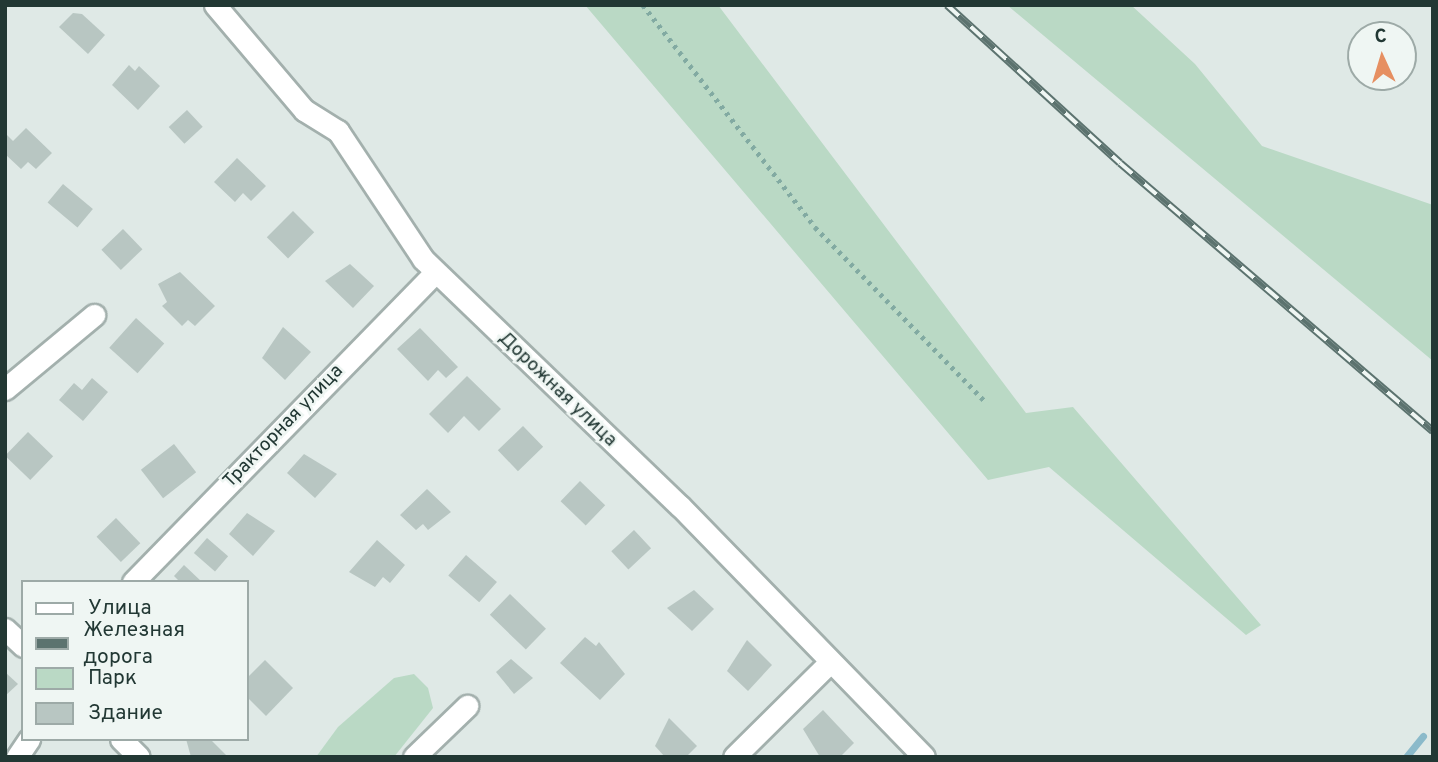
<!DOCTYPE html>
<meta charset="utf-8">
<style>
body{margin:0}
#map{position:relative;width:1438px;height:762px;overflow:hidden;background:#dfe9e6;font-family:Overpass,sans-serif}
div>[style]{position:absolute}
.green>*{inset:0;background:#bad9c5}
.stream>*{height:7px;margin:-3.5px;padding:0 3.5px;transform-origin:3.5px;border-radius:3.5px;background:#8bbaca}
.building>*{inset:0;background:#b8c6c2;transform-origin:0 0}
.path>*{height:4.5px;margin-top:-2.25px;transform-origin:0;background:repeating-linear-gradient(90deg,#82aaa2 0 3.5px,transparent 0 8.5px)}
.roads{filter:drop-shadow(2px 0 #a3b0ad) drop-shadow(-2px 0 #a3b0ad) drop-shadow(0 2px #a3b0ad) drop-shadow(0 -2px #a3b0ad)}
.minor>*{height:21px;margin:-10.5px;padding:0 10.5px;transform-origin:10.5px;border-radius:10.5px;background:#fff}
.rail>*{height:8px;margin-top:-4px;transform-origin:0;background:repeating-linear-gradient(90deg,#eff6f3 0 16px,#5c736f 0 32px);box-sizing:border-box;border-block:2px solid #5c736f}
span{translate:-50% -50%;white-space:nowrap;text-align:center;line-height:1.15;-webkit-text-stroke:5px #eff6f3;paint-order:stroke}
.street-label{font-size:19px;color:#223834}
.frame{position:absolute;inset:0;border:7px solid #223834;pointer-events:none}
.legend{position:absolute;left:21px;top:580px;width:228px;height:161px;box-sizing:border-box;background:#eff6f3;border:2px solid #9daaa7;margin:0;padding:9px 12px;list-style:none;font-size:21px;color:#223834}
.legend li{display:flex;align-items:center;gap:14px;height:35px}
.legend b{width:35px;border:2px solid #9daaa7}
.north{position:absolute;left:1347px;top:21px;width:70px;height:70px;box-sizing:border-box;background:#eff6f3;border:2px solid #9daaa7;border-radius:50%;rotate:356deg;font-size:19px;font-weight:700;line-height:28px;text-align:center;color:#223834}
.north::after{content:'';display:block;margin:auto;width:24px;height:32px;background:#e68f61;clip-path:polygon(50% 0,100% 100%,50% 72%,0 100%)}
</style>
<div id="map">
<div class="green">
<i style="clip-path:polygon(585px 5px,718px 5px,1026px 413px,1073px 407px,1261px 625px,1246px 635px,1049px 467px,988px 480px)"></i>
<i style="clip-path:polygon(1007px 5px,1131px 5px,1195px 64px,1262px 146px,1433px 205px,1433px 361px)"></i>
<i style="clip-path:polygon(414px 674px,428px 688px,433px 708px,394px 757px,316px 757px,338px 727px,394px 678px)"></i>
</div>
<div class="stream">
<i style="left:1406px;top:757px;width:27px;rotate:-51deg"></i>
</div>
<div class="building">
<i style="clip-path:polygon(73px 13px,82px 14px,105px 35px,88px 54px,59px 27px)"></i>
<i style="clip-path:polygon(129px 65px,135px 71px,139px 66px,160px 86px,138px 110px,112px 85px)"></i>
<i style="left:187px;top:110px;width:23px;height:25px;rotate:47deg"></i>
<i style="clip-path:polygon(26px 128px,52px 153px,36px 169px,28px 162px,21px 169px,5px 154px,5px 133px,13px 141px)"></i>
<i style="clip-path:polygon(237px 158px,266px 186px,251px 201px,243px 193px,235px 202px,214px 182px)"></i>
<i style="left:63px;top:184px;width:39px;height:24px;rotate:40deg"></i>
<i style="left:293px;top:211px;width:30px;height:37px;rotate:45deg"></i>
<i style="left:123px;top:229px;width:28px;height:30px;rotate:46deg"></i>
<i style="clip-path:polygon(350px 264px,374px 286px,353px 308px,325px 281px)"></i>
<i style="clip-path:polygon(180px 272px,215px 306px,195px 326px,188px 320px,182px 326px,162px 306px,167px 302px,158px 284px)"></i>
<i style="left:136px;top:318px;width:38px;height:40px;rotate:42deg"></i>
<i style="clip-path:polygon(283px 327px,311px 352px,285px 380px,262px 358px)"></i>
<i style="clip-path:polygon(420px 328px,458px 367px,446px 378px,438px 370px,428px 381px,397px 349px)"></i>
<i style="clip-path:polygon(467px 376px,501px 409px,479px 431px,464px 416px,448px 433px,429px 414px)"></i>
<i style="clip-path:polygon(92px 378px,108px 392px,83px 421px,59px 400px,74px 383px,82px 390px)"></i>
<i style="left:523px;top:426px;width:29px;height:35px;rotate:46deg"></i>
<i style="left:28px;top:432px;width:35px;height:33px;rotate:44deg"></i>
<i style="left:174px;top:444px;width:36px;height:42px;rotate:52deg"></i>
<i style="clip-path:polygon(304px 454px,337px 474px,315px 498px,287px 473px)"></i>
<i style="left:580px;top:481px;width:35px;height:28px;rotate:44deg"></i>
<i style="clip-path:polygon(427px 489px,451px 512px,428px 530px,423px 524px,416px 530px,400px 515px)"></i>
<i style="clip-path:polygon(247px 513px,275px 531px,253px 556px,229px 534px)"></i>
<i style="left:116px;top:518px;width:35px;height:27px;rotate:46deg"></i>
<i style="left:634px;top:530px;width:25px;height:31px;rotate:47deg"></i>
<i style="left:207px;top:538px;width:28px;height:20px;rotate:41deg"></i>
<i style="clip-path:polygon(377px 540px,405px 565px,390px 583px,383px 577px,375px 587px,349px 572px)"></i>
<i style="left:466px;top:555px;width:41px;height:27px;rotate:41deg"></i>
<i style="clip-path:polygon(184px 565px,202px 582px,180px 582px,174px 576px)"></i>
<i style="clip-path:polygon(694px 590px,714px 609px,692px 631px,667px 608px)"></i>
<i style="left:510px;top:594px;width:50px;height:29px;rotate:44deg"></i>
<i style="clip-path:polygon(585px 637px,596px 646px,599px 642px,625px 674px,600px 700px,560px 663px)"></i>
<i style="clip-path:polygon(747px 640px,772px 665px,748px 691px,727px 671px)"></i>
<i style="clip-path:polygon(511px 659px,533px 678px,514px 694px,496px 672px)"></i>
<i style="clip-path:polygon(265px 660px,293px 688px,266px 716px,247px 697px,247px 678px)"></i>
<i style="clip-path:polygon(5px 672px,18px 684px,5px 696px)"></i>
<i style="clip-path:polygon(823px 710px,854px 743px,840px 757px,820px 757px,803px 729px)"></i>
<i style="clip-path:polygon(669px 718px,697px 746px,686px 757px,665px 757px,655px 746px)"></i>
<i style="clip-path:polygon(186px 739px,210px 739px,228px 757px,191px 757px)"></i>
</div>
<div class="path">
<i style="left:643px;top:5px;width:281px;rotate:52.2deg"></i>
<i style="left:815px;top:227px;width:246px;rotate:45.7deg"></i>
</div>
<div class="roads">
<div class="minor">
<i style="left:215px;top:5px;width:138px;rotate:49.7deg"></i>
<i style="left:304px;top:110px;width:40px;rotate:32deg"></i>
<i style="left:338px;top:131px;width:154px;rotate:56.4deg"></i>
<i style="left:423px;top:259px;width:356px;rotate:43.9deg"></i>
<i style="left:680px;top:506px;width:350px;rotate:45.8deg"></i>
<i style="left:5px;top:389px;width:116px;rotate:-39.7deg"></i>
<i style="left:133px;top:582px;width:433px;rotate:-45.7deg"></i>
<i style="left:5px;top:629px;width:25px;rotate:43deg"></i>
<i style="left:121px;top:739px;width:25px;rotate:45deg"></i>
<i style="left:17px;top:757px;width:22px;rotate:-56deg"></i>
<i style="left:414px;top:757px;width:74px;rotate:-43.9deg"></i>
<i style="left:734px;top:757px;width:134px;rotate:-44.7deg"></i>
</div>
</div>
<div class="rail">
<i style="left:947px;top:5px;width:234px;rotate:42.4deg"></i>
<i style="left:1120px;top:163px;width:412px;rotate:40.6deg"></i>
</div>
<div class="street-label">
<span style="left:557px;top:390px;rotate:44deg">Дорожная улица</span>
<span style="left:284px;top:427px;rotate:-46deg">Тракторная улица</span>
</div>
<div class="frame"></div>
<ul class="legend">
<li><b style="height:9px;background:#fff"></b>Улица</li>
<li><b style="height:9px;background:#5c736f"></b>Железная дорога</li>
<li><b style="height:19px;background:#bad9c5"></b>Парк</li>
<li><b style="height:19px;background:#b8c6c2"></b>Здание</li>
</ul>
<div class="north">С</div>
</div>
